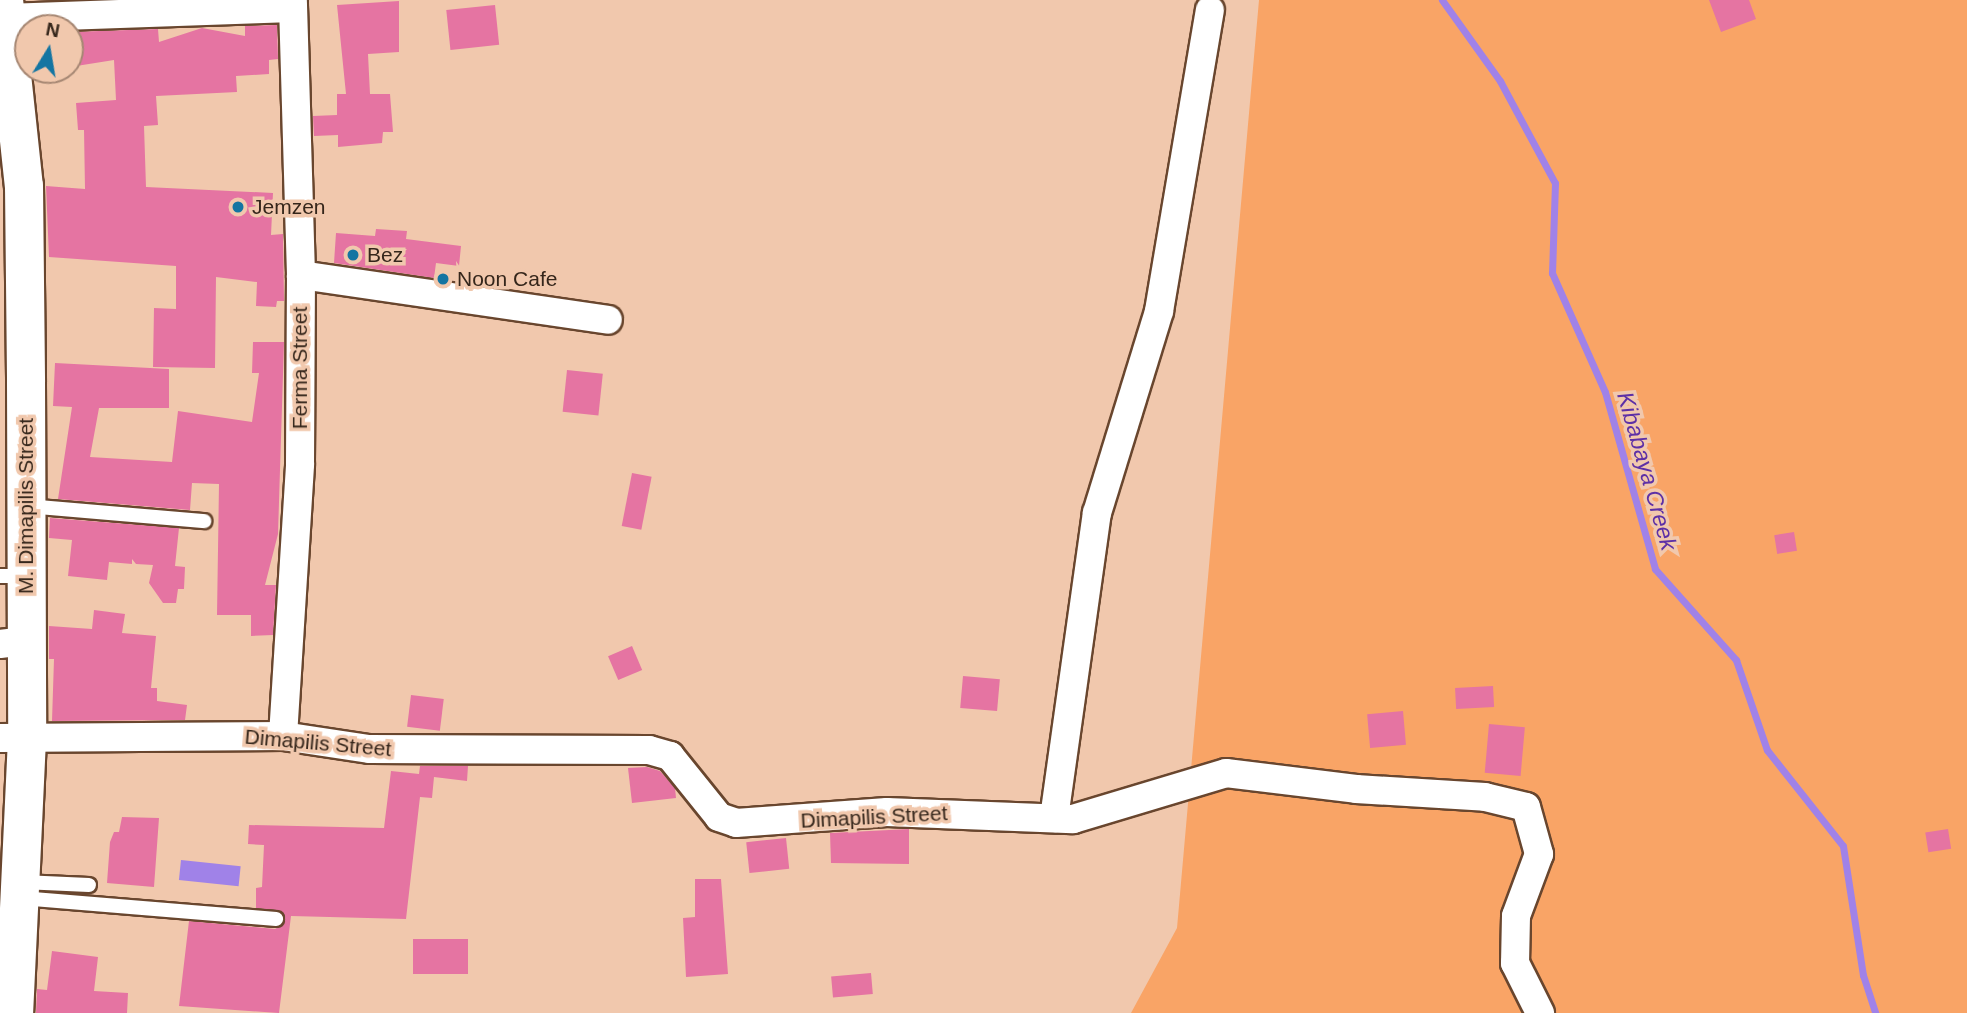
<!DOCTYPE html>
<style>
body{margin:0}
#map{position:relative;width:1967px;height:1013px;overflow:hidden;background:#f1c8ad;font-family:Arial,sans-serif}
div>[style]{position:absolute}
.green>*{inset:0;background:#f9a466}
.water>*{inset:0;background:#a082e8;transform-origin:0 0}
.stream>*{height:7px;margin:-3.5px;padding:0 3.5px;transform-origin:3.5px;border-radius:3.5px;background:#a082e8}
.building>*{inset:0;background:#e574a2;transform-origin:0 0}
.roads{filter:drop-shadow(2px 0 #69462e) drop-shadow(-2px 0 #69462e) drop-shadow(0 2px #69462e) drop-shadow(0 -2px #69462e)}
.lane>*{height:14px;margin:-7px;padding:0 7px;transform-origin:7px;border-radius:7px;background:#fff}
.street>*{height:28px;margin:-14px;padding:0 14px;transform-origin:14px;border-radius:14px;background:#fff}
.secondary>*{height:38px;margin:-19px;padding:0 19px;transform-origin:19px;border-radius:19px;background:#fff}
.dots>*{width:19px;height:19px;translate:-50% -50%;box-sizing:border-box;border:4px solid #f1c8ad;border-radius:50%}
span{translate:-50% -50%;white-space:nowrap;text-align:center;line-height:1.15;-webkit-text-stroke:7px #f1c8ad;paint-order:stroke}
.poi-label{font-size:21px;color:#35261b}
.left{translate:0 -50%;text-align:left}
.street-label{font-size:21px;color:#35261b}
.water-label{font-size:23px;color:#5d30a6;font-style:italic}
.north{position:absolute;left:14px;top:14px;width:70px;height:70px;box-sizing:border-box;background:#f1c8ad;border:2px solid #a68773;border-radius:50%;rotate:11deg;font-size:19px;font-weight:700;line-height:28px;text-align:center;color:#35261b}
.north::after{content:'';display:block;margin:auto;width:24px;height:32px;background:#1475a2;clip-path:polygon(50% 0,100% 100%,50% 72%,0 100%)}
</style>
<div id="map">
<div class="green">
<i style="clip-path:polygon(1259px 0,1967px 0,1967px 1013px,1131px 1013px,1177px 928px)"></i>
</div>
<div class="water">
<i style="left:181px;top:860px;width:60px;height:20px;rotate:6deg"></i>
</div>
<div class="stream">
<i style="left:1442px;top:0;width:100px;rotate:54.4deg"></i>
<i style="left:1500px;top:81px;width:116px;rotate:61.7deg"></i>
<i style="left:1555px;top:183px;width:90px;rotate:91.9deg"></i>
<i style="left:1552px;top:273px;width:130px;rotate:66deg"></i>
<i style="left:1605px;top:392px;width:184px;rotate:74.2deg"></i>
<i style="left:1655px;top:569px;width:122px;rotate:48.3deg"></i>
<i style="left:1736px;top:660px;width:95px;rotate:71deg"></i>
<i style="left:1767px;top:750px;width:122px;rotate:51.6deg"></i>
<i style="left:1843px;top:846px;width:131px;rotate:81.2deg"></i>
<i style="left:1863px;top:975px;width:40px;rotate:72deg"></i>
</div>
<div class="building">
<i style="clip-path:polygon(1709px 0,1749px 0,1756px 19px,1721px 32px)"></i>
<i style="clip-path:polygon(399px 1px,399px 52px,368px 54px,370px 94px,390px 94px,393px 132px,383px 132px,382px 143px,338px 147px,338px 135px,314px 136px,313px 116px,337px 115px,337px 94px,346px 94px,337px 5px)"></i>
<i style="left:495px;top:5px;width:40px;height:49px;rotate:84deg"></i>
<i style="clip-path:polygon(277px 25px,278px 59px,269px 60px,269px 74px,236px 76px,237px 92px,156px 96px,158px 125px,144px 126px,146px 187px,273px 193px,271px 235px,283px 234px,284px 301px,277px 301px,276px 307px,256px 306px,257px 282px,216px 277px,215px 368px,153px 367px,154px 308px,176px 309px,176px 266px,49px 257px,46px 186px,85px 189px,84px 130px,78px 130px,76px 103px,116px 100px,114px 60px,70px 67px,70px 32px,158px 29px,159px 42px,202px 28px,245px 36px,245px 26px)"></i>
<i style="clip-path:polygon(376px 229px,407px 231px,406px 239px,461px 246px,459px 266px,436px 263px,434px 278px,334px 263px,336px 233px,375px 236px)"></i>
<i style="clip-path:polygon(253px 342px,284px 342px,278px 534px,265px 585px,276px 585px,273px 635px,251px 636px,251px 615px,217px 615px,219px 484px,192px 483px,190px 510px,58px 499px,72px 407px,53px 406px,55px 363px,169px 369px,169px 408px,99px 408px,90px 457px,172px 462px,178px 411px,252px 422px,259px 373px,252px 373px)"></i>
<i style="left:567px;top:370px;width:36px;height:42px;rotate:6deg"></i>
<i style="left:632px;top:473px;width:20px;height:54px;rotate:11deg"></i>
<i style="clip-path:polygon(50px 518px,179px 528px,175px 566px,185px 567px,184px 589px,178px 589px,176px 603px,163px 603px,149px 583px,153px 565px,136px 564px,132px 559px,132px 564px,109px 562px,107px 580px,68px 576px,72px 540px,49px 538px)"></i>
<i style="left:1794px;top:532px;width:19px;height:20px;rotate:81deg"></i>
<i style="clip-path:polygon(94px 610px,125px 614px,122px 633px,156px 636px,151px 688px,157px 688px,157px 701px,187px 705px,185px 720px,52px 721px,54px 659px,49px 659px,49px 626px,92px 629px)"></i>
<i style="left:632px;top:646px;width:26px;height:26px;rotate:67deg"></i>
<i style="left:963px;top:676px;width:37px;height:32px;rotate:5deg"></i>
<i style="left:1493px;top:686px;width:21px;height:38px;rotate:87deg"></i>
<i style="left:411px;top:695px;width:33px;height:32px;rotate:7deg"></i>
<i style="left:1403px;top:711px;width:34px;height:36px;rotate:85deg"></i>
<i style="left:1489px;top:724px;width:36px;height:49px;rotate:5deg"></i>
<i style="clip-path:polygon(420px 766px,468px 766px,467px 781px,434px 777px,432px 798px,420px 797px,406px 919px,291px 916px,279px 1013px,179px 1006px,189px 921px,275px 929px,284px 924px,281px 911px,256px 908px,256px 888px,262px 887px,264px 845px,248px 844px,249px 825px,384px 828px,391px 771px,419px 774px)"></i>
<i style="clip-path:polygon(647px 767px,660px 771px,675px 788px,676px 798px,632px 803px,628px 768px)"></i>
<i style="clip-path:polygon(122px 817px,159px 818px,154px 887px,107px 883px,110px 842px,114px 832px,119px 832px)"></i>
<i style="clip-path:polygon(909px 829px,909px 864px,831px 863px,830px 833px)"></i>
<i style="left:1948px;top:829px;width:20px;height:23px;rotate:81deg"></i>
<i style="left:786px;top:838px;width:31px;height:40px;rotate:84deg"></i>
<i style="clip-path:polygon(695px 879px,721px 879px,728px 974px,686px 977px,683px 918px,695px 917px)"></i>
<i style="left:413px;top:939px;width:55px;height:35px"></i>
<i style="clip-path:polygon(52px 951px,98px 957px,94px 991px,128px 993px,127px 1013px,36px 1013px,37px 989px,47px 990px)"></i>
<i style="left:871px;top:973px;width:21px;height:40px;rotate:85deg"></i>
</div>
<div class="roads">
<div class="lane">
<i style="left:28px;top:506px;width:177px;rotate:4.9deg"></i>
<i style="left:0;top:576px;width:25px"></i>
<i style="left:22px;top:882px;width:67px;rotate:2.6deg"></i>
<i style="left:21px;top:898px;width:256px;rotate:4.7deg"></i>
</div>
<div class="street">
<i style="left:4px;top:18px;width:289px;rotate:-2deg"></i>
<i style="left:301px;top:275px;width:310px;rotate:8.3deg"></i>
<i style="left:0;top:644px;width:26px;rotate:-7deg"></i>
<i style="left:283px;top:736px;width:273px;rotate:-86.4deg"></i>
<i style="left:300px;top:464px;width:189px;rotate:-89.7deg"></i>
<i style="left:301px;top:275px;width:275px;rotate:-91.7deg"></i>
<i style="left:0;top:738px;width:283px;rotate:-0.4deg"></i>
<i style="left:283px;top:736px;width:87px;rotate:8.6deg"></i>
<i style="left:369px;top:749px;width:280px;rotate:0.2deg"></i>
<i style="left:649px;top:750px;width:22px;rotate:16deg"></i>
<i style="left:670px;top:756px;width:78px;rotate:51.2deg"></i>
<i style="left:719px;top:817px;width:18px;rotate:19deg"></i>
<i style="left:736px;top:823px;width:151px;rotate:-4.2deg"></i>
<i style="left:887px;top:812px;width:186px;rotate:2.2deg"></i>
<i style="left:1073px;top:819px;width:160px;rotate:-16.7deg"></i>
<i style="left:1226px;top:773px;width:131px;rotate:7deg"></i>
<i style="left:1356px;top:789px;width:129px;rotate:3.5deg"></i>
<i style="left:1485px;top:797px;width:42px;rotate:13.7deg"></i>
<i style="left:1526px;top:807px;width:49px;rotate:74.5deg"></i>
<i style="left:1539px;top:854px;width:66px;rotate:110.4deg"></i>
<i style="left:1516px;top:916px;width:47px;rotate:91.2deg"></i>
<i style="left:1515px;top:963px;width:56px;rotate:63.4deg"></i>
<i style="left:1054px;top:818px;width:308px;rotate:-82deg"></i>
<i style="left:1097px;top:513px;width:211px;rotate:-72.9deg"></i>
<i style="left:1159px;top:311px;width:305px;rotate:-80.4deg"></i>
</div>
<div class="secondary">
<i style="left:4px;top:0;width:187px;rotate:83.9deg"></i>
<i style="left:24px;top:186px;width:196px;rotate:89.4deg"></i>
<i style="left:26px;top:382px;width:357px;rotate:89.8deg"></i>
<i style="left:27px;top:739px;width:274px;rotate:92.7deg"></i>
</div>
</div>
<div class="dots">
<i style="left:238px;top:207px;background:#1475a2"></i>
<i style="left:353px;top:255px;background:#1475a2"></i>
<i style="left:443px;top:279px;background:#1475a2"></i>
</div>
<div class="poi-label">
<span class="left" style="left:252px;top:207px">Jemzen</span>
<span class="left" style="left:367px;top:255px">Bez</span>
<span class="left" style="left:457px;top:279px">Noon Cafe</span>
</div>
<div class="street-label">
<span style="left:300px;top:368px;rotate:-90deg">Ferma Street</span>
<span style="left:26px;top:506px;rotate:-90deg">M. Dimapilis Street</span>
<span style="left:318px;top:743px;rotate:5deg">Dimapilis Street</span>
<span style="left:874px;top:817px;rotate:-3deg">Dimapilis Street</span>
</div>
<div class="water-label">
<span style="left:1647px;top:471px;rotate:74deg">Kibabaya Creek</span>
</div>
<div class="north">N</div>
</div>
